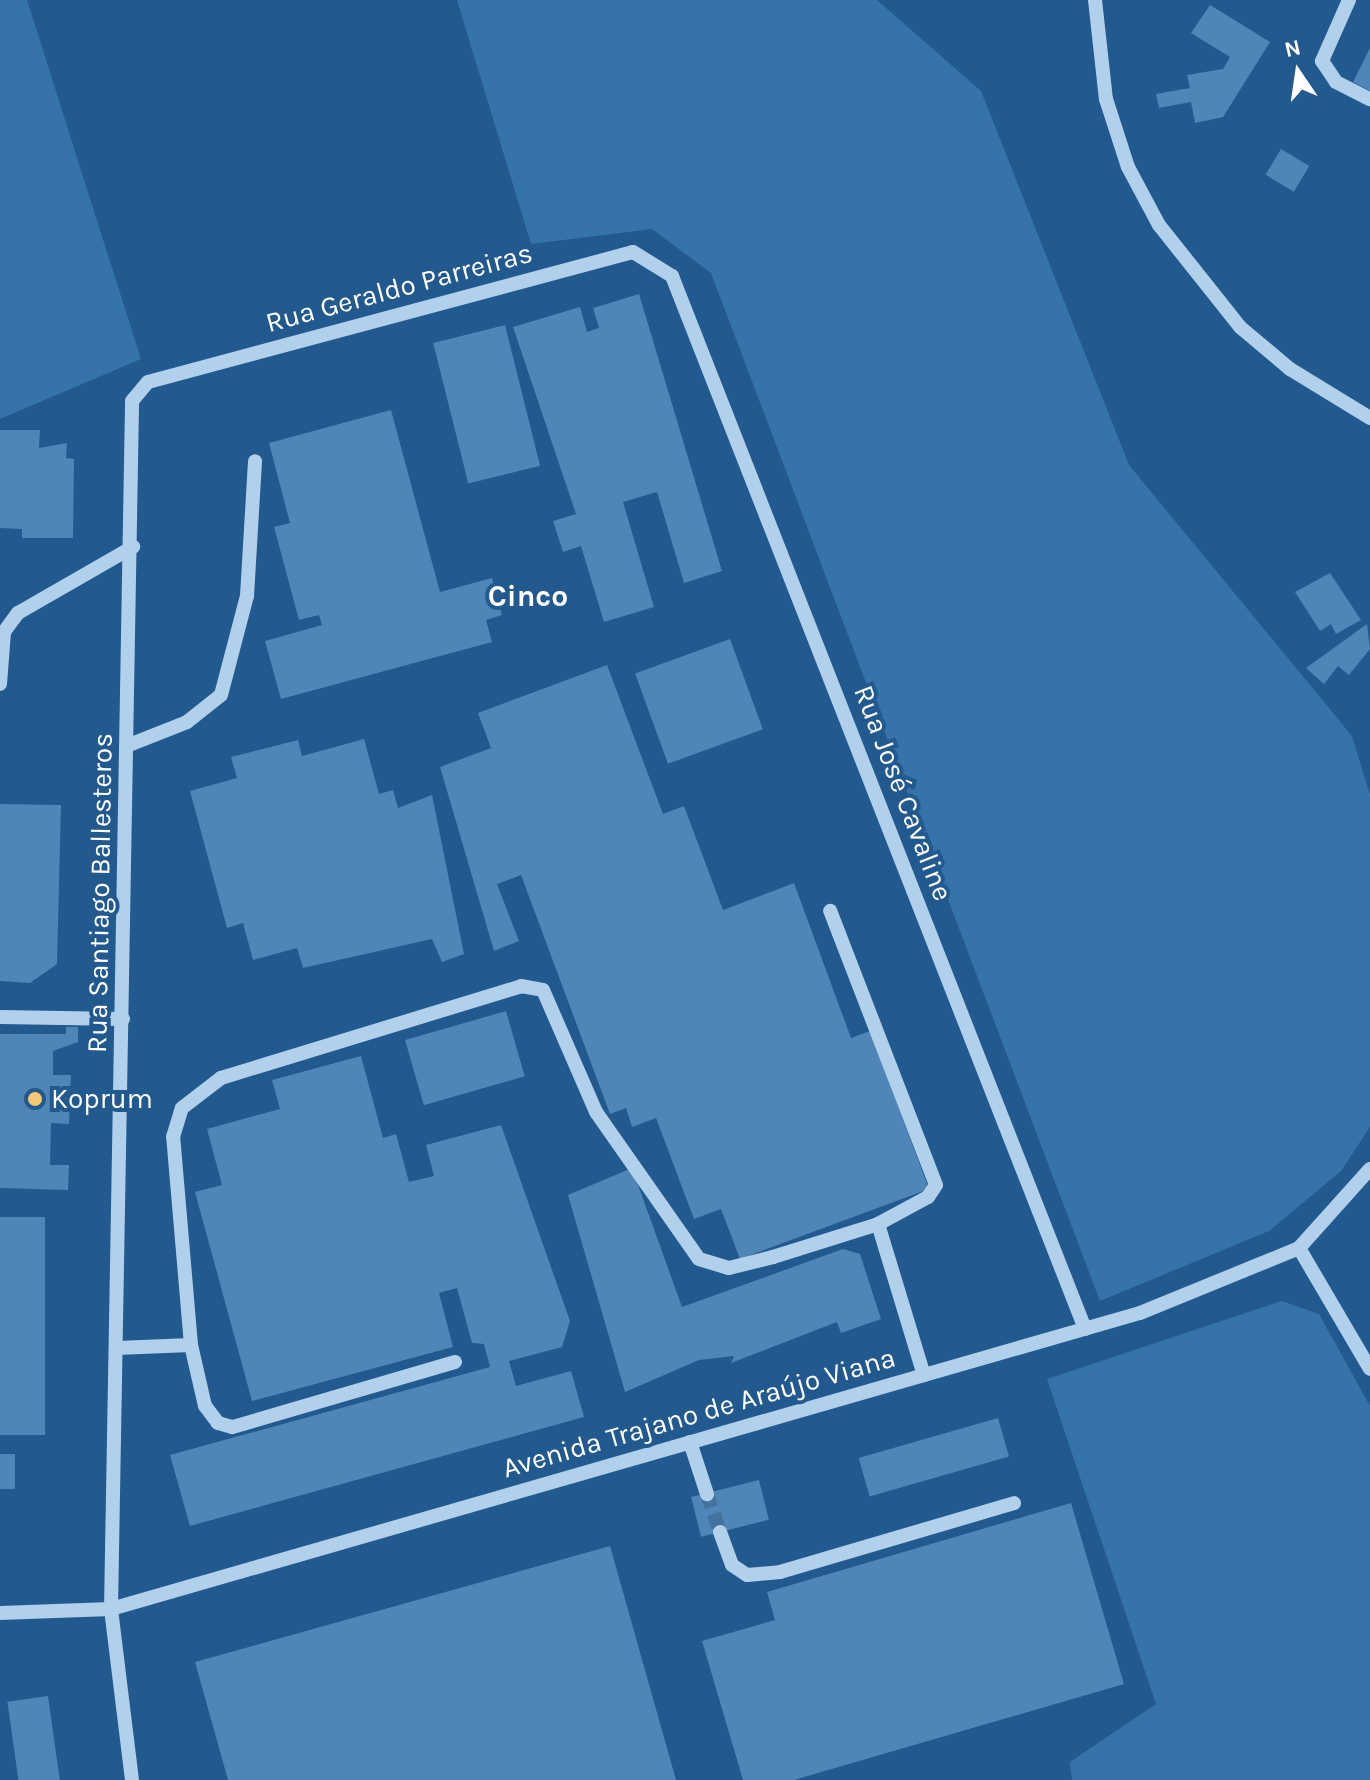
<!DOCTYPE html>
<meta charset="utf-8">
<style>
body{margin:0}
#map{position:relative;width:1370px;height:1780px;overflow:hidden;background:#22598e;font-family:Karla,sans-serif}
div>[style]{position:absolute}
.green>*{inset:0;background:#3673ab}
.building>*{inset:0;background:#4f85b7;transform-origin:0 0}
.minor-tunnel>*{height:14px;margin-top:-7px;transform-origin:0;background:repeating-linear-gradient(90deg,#43729f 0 14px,transparent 0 21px)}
.minor>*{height:14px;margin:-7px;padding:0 7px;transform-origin:7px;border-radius:7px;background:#b1d0ec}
.dots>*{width:22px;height:22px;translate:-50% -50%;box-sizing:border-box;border:4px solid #22598e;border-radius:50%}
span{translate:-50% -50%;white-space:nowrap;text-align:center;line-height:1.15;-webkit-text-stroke:8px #22598e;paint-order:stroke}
.street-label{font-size:28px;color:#fff}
.poi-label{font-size:28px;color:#fff}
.left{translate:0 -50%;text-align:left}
.neighbourhood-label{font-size:30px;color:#fff;font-weight:700}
.north{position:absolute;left:1258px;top:32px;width:80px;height:80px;-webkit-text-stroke:6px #22598e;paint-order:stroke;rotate:347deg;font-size:22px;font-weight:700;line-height:32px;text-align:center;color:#fff}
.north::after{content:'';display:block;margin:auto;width:28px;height:36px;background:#fff;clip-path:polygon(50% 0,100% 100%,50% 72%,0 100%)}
</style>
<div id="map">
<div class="green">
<i style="clip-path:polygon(0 0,27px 0,141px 359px,0 419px)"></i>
<i style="clip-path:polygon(457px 0,877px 0,981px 91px,1129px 465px,1352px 736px,1370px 795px,1370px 1127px,1341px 1171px,1269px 1231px,1100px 1301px,711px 273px,652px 229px,531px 244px)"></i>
<i style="clip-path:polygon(1282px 1301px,1319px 1314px,1370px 1406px,1370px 1780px,1072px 1780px,1070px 1762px,1156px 1704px,1047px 1379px)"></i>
</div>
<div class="building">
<i style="clip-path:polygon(1210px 5px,1270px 42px,1223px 117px,1195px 123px,1191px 102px,1159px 108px,1156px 94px,1190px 88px,1187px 75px,1223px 69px,1230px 57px,1191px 33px)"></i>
<i style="clip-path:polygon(1370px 48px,1370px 91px,1353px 82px)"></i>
<i style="left:1281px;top:149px;width:33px;height:30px;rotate:31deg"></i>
<i style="clip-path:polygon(639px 294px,722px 571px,684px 583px,657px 492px,623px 502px,654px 607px,604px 622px,581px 546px,563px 552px,553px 521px,576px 514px,513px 327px,580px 307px,587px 332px,599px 328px,593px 308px)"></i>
<i style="left:505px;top:325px;width:145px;height:74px;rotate:76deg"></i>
<i style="clip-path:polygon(391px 410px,440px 592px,492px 578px,502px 615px,486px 620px,492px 642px,281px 699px,265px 641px,322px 625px,319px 615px,299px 620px,274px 527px,290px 523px,269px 443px)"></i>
<i style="clip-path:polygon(0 430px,40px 430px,39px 448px,67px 443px,66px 458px,74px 459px,73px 538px,22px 538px,22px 529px,0 528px)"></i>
<i style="clip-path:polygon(1330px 573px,1361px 620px,1336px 634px,1331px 624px,1320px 631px,1295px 592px)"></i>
<i style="clip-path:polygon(1367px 624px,1370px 649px,1349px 675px,1338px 666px,1324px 684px,1306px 668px)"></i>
<i style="left:730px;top:639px;width:96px;height:101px;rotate:70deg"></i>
<i style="clip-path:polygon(607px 665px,663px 814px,684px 806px,723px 910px,794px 883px,851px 1038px,870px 1031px,929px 1189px,740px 1259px,721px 1209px,694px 1219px,656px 1118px,632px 1127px,626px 1108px,610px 1114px,521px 875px,497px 884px,519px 941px,494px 951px,440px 767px,491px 748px,478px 713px)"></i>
<i style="clip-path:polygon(364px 739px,379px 794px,393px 790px,398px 808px,432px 795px,464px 954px,442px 962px,432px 939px,303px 968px,297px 948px,253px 960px,243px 923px,227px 928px,190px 791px,237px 778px,231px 757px,298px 740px,302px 756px)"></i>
<i style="clip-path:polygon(0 804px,61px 805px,57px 964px,30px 983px,0 981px)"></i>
<i style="left:506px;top:1011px;width:68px;height:105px;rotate:74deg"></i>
<i style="clip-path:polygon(66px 1027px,78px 1027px,78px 1042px,53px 1051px,53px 1075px,71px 1075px,69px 1124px,51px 1123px,50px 1165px,69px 1165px,68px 1190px,0 1188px,0 1034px,66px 1034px)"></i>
<i style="clip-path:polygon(361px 1056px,383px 1138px,396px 1134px,409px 1182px,434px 1176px,426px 1145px,501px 1125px,570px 1321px,562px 1347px,509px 1361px,516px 1386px,571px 1371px,584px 1417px,190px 1526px,170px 1455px,490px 1367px,484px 1344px,472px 1343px,457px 1288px,439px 1293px,453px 1347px,252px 1401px,195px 1192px,222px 1185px,207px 1129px,280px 1109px,272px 1080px)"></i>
<i style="clip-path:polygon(632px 1168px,682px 1307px,843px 1249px,860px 1254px,881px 1319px,841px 1333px,837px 1322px,731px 1363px,734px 1356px,699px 1360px,625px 1392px,568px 1195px)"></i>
<i style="left:0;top:1217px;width:45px;height:218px"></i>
<i style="left:998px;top:1418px;width:40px;height:145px;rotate:74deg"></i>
<i style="left:0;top:1454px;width:15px;height:35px"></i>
<i style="left:759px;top:1480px;width:41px;height:70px;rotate:76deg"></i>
<i style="clip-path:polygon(1071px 1503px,1124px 1684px,794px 1780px,743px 1780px,702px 1641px,775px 1620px,767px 1592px)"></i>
<i style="clip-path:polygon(610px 1546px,676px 1780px,228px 1780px,195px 1662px)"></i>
<i style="left:48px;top:1696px;width:85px;height:41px;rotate:82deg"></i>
</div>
<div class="minor-tunnel">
<i style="left:707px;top:1494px;width:40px;rotate:71.1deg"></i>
</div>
<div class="minor">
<i style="left:1095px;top:0;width:100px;rotate:83.7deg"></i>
<i style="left:1106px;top:99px;width:71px;rotate:72.1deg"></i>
<i style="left:1128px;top:167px;width:66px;rotate:61.9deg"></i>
<i style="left:1159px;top:225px;width:130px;rotate:51.5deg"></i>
<i style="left:1240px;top:327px;width:65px;rotate:40deg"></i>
<i style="left:1290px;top:369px;width:94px;rotate:31.5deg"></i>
<i style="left:1349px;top:0;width:67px;rotate:113.9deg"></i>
<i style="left:1322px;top:61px;width:25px;rotate:56deg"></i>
<i style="left:1336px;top:82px;width:38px;rotate:27deg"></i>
<i style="left:0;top:684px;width:52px;rotate:-85.6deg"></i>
<i style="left:4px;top:632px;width:24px;rotate:-54deg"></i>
<i style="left:18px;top:613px;width:133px;rotate:-29.9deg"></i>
<i style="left:129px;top:745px;width:62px;rotate:-21.6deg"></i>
<i style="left:187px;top:722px;width:43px;rotate:-38.5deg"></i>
<i style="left:221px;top:695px;width:102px;rotate:-75.3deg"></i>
<i style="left:247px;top:596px;width:135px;rotate:-86.6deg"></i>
<i style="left:0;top:1017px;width:123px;rotate:0.9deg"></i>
<i style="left:878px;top:1224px;width:158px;rotate:73.1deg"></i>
<i style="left:1299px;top:1248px;width:140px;rotate:59.6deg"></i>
<i style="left:117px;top:1348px;width:74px;rotate:-2.3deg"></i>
<i style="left:455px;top:1362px;width:232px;rotate:163.7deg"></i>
<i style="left:232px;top:1427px;width:15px;rotate:-164deg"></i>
<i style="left:218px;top:1423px;width:21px;rotate:-127deg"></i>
<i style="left:205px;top:1406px;width:63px;rotate:-102.9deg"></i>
<i style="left:191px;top:1345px;width:209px;rotate:-94.9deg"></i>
<i style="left:173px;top:1137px;width:30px;rotate:-73deg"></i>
<i style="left:182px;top:1108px;width:49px;rotate:-37.6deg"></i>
<i style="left:221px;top:1078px;width:314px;rotate:-17deg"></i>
<i style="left:521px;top:986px;width:22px;rotate:10deg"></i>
<i style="left:543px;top:990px;width:133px;rotate:66.5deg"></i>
<i style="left:596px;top:1112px;width:179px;rotate:55deg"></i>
<i style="left:699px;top:1259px;width:31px;rotate:17deg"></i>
<i style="left:729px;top:1268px;width:45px;rotate:-14deg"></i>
<i style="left:773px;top:1257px;width:110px;rotate:-17.4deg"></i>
<i style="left:878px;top:1224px;width:57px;rotate:-28.4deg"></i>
<i style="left:928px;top:1197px;width:14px;rotate:-56deg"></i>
<i style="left:936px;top:1185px;width:294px;rotate:-111.1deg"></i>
<i style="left:690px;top:1442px;width:55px;rotate:71.9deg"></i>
<i style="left:720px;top:1532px;width:35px;rotate:70deg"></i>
<i style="left:732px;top:1565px;width:18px;rotate:34deg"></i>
<i style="left:747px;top:1575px;width:33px;rotate:-5deg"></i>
<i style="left:780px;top:1572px;width:244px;rotate:-16.4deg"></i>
<i style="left:0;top:1613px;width:111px;rotate:-2.1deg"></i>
<i style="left:111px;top:1609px;width:1071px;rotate:-16.05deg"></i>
<i style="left:1140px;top:1313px;width:172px;rotate:-22.2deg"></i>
<i style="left:1299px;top:1248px;width:106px;rotate:-48.1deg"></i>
<i style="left:132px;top:1780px;width:172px;rotate:-97deg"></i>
<i style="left:111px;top:1609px;width:1208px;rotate:-89deg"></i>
<i style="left:132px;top:401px;width:25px;rotate:-50deg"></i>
<i style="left:148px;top:382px;width:502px;rotate:-15deg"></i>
<i style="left:633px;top:252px;width:46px;rotate:31.6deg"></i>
<i style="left:672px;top:276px;width:1131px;rotate:68.58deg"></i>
</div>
<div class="dots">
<i style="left:35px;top:1099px;background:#f7c873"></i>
</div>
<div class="street-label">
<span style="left:399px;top:288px;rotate:-15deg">Rua Geraldo Parreiras</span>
<span style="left:903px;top:793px;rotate:69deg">Rua José Cavaline</span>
<span style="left:100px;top:893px;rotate:-89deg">Rua Santiago Ballesteros</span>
<span style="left:699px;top:1413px;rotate:-16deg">Avenida Trajano de Araújo Viana</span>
</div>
<div class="poi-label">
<span class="left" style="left:51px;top:1099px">Koprum</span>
</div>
<div class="neighbourhood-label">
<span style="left:528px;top:596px">Cinco</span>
</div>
<div class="north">N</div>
</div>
